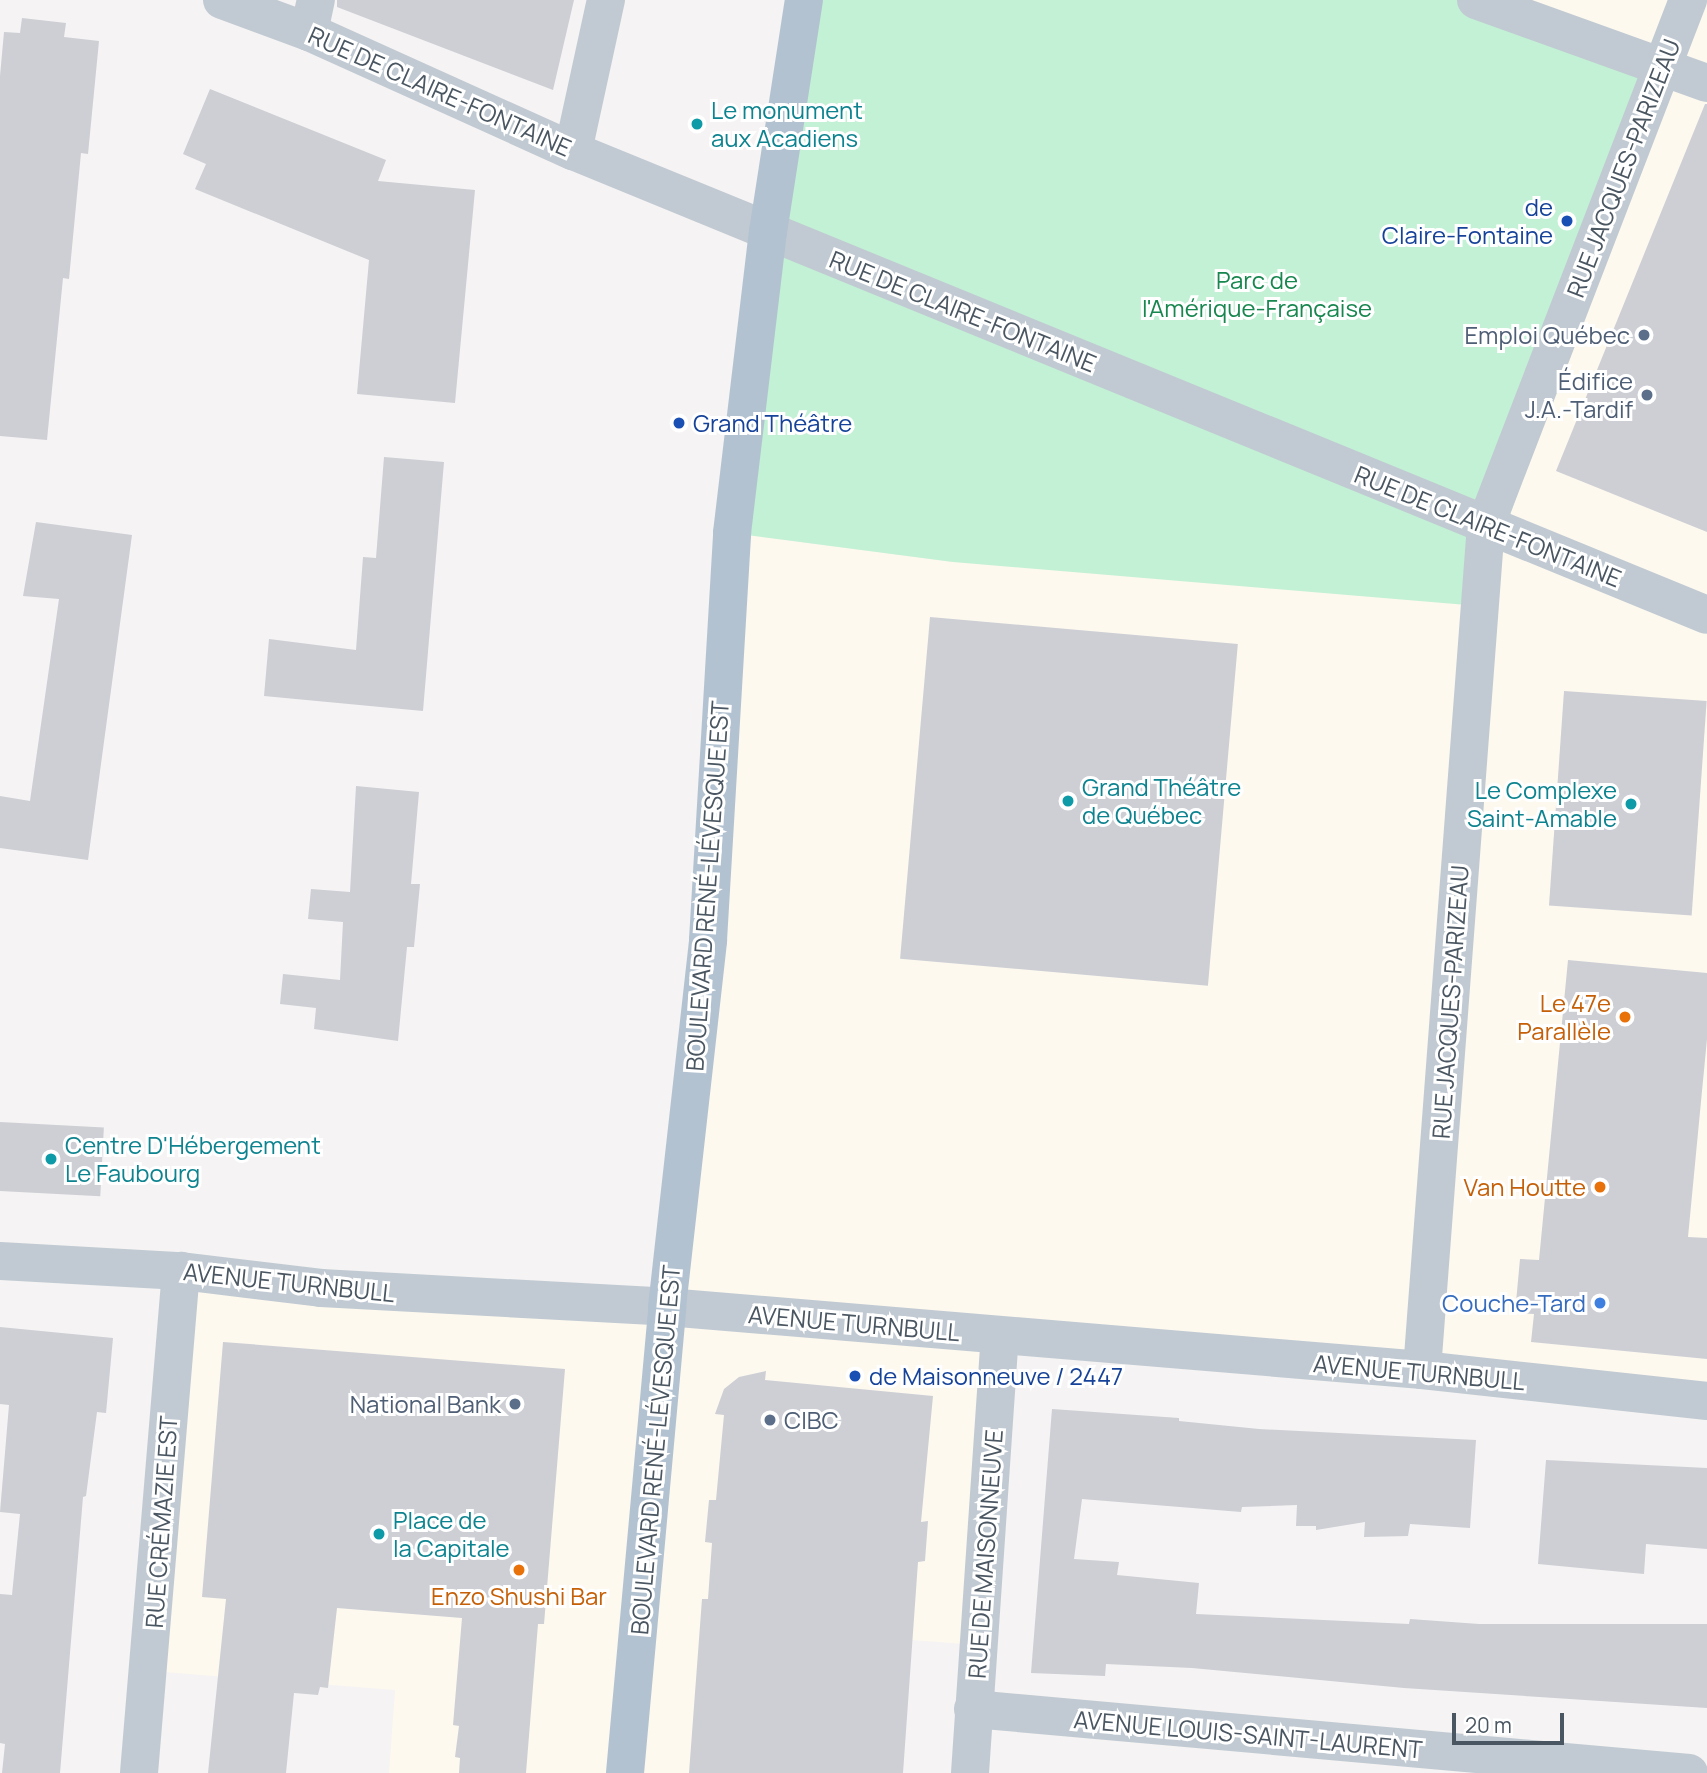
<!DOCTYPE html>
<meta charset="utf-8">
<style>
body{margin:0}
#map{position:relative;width:1707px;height:1773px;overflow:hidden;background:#f5f3f3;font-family:Manrope,sans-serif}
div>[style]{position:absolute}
.commercial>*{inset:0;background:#fdf9ef}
.green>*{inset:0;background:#c3f1d5}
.building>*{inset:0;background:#cdcfd5;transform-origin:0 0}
.minor>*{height:38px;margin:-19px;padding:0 19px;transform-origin:19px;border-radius:19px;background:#c1cad2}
.major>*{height:38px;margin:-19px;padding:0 19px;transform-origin:19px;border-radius:19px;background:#b3c2d1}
.dots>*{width:19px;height:19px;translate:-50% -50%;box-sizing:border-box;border:4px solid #fff;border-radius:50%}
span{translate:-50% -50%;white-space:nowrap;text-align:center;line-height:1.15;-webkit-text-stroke:6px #fff;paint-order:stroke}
.street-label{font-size:24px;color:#4a5661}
.culture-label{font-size:24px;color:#0d838f}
.left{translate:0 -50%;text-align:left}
.right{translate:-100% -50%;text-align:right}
.transit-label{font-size:24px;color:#164399}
.park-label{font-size:24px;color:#17864f}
.service-label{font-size:24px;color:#4e5e75}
.food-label{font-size:24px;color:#c56008}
.shop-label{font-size:24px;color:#366cbe}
.scale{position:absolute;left:1452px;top:1713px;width:112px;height:32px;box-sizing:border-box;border:4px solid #4a5661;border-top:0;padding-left:9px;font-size:21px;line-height:24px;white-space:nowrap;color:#4a5661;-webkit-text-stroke:5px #fff;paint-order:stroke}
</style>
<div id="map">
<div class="commercial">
<i style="clip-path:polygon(1476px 0,1707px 0,1707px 1401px,1001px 1336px,978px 1645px,871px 1637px,796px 1773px,389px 1773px,395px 1690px,150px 1671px,181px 1271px,667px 1307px,732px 533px,953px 562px)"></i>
</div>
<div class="green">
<i style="clip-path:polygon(804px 0,1476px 0,1663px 66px,1479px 606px,953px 562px,732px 533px)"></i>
</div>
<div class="building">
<i style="clip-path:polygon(337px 0,574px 0,553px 90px,337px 7px)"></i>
<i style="clip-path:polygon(22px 18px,66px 23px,64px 37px,99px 41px,88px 154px,81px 153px,69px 279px,63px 278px,47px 440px,0 436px,0 76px,4px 32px,20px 33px)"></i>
<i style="clip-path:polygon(210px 89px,386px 160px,378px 181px,475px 190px,455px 403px,357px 394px,369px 260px,195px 189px,206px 164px,183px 154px)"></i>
<i style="clip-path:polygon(1705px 104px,1707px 104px,1707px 532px,1556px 471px)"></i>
<i style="clip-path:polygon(384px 457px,444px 462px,423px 711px,264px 696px,269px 639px,356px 650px,363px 557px,376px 558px)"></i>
<i style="clip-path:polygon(36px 522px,132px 535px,88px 860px,0 848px,0 796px,30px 801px,59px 599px,23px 596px)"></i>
<i style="left:930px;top:617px;width:309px;height:343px;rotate:5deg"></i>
<i style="left:1564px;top:691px;width:143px;height:215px;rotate:4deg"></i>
<i style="clip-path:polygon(356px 786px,419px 792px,411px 884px,420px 884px,414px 947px,407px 947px,398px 1041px,314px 1029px,316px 1008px,280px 1004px,283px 974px,340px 980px,343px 922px,308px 919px,311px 889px,350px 892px)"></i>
<i style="clip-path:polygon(1568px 960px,1707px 973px,1707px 1039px,1688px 1237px,1707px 1238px,1707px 1359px,1531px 1342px,1534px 1314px,1515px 1313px,1520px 1259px,1539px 1260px)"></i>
<i style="left:0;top:1122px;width:104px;height:69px;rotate:3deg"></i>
<i style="clip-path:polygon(0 1327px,113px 1338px,106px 1413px,97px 1412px,86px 1496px,83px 1497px,60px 1773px,2px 1773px,5px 1744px,0 1743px,0 1594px,12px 1595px,20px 1514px,0 1512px,9px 1405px,0 1404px)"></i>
<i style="clip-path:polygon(223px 1342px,565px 1369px,544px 1624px,538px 1624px,526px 1773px,459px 1773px,460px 1758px,455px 1757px,459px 1726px,453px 1725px,462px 1618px,337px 1608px,328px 1688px,320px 1687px,318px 1695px,294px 1693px,286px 1773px,208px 1773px,226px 1599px,202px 1597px)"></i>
<i style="clip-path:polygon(766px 1371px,765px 1380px,933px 1396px,921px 1522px,928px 1521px,925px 1561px,918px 1562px,903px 1773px,689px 1773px,702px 1599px,708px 1599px,712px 1543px,705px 1542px,709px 1500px,716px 1500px,724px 1415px,715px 1414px,724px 1389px,739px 1377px)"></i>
<i style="clip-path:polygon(1052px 1409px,1179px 1418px,1179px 1421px,1259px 1429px,1476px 1440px,1470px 1528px,1410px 1524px,1408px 1536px,1364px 1537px,1365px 1522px,1316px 1530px,1316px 1526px,1296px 1526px,1297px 1505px,1242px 1507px,1241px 1512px,1082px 1499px,1074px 1559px,1119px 1562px,1117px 1575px,1199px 1583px,1196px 1614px,1409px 1624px,1410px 1619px,1479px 1624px,1707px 1624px,1707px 1708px,1404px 1688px,1192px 1668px,1106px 1664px,1105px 1676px,1031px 1673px)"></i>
<i style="clip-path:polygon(1546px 1460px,1707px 1468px,1707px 1549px,1646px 1544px,1644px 1574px,1538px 1564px)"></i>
</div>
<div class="minor">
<i style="left:222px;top:0;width:93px;rotate:20.2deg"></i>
<i style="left:309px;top:32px;width:290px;rotate:24.3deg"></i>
<i style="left:573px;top:151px;width:1225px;rotate:22.25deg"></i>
<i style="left:1476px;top:0;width:245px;rotate:19.8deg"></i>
<i style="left:309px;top:32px;width:33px;rotate:-78deg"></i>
<i style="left:573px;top:151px;width:155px;rotate:-77.7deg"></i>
<i style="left:0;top:1261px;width:181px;rotate:3.2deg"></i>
<i style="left:181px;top:1271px;width:141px;rotate:6.9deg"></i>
<i style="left:321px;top:1288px;width:347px;rotate:3.1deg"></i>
<i style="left:667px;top:1307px;width:758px;rotate:4.77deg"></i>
<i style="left:1422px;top:1370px;width:287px;rotate:6.2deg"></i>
<i style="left:1422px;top:1370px;width:848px;rotate:-85.67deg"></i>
<i style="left:1486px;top:524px;width:562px;rotate:-68.92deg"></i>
<i style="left:973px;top:1709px;width:719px;rotate:5.11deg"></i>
<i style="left:139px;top:1773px;width:504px;rotate:-85.22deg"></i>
<i style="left:970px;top:1773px;width:438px;rotate:-86.1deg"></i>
</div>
<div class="major">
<i style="left:625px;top:1773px;width:468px;rotate:-84.8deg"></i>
<i style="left:667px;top:1307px;width:369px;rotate:-83.6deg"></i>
<i style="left:708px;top:940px;width:408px;rotate:-86.6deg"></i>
<i style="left:732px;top:533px;width:303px;rotate:-83.2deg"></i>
<i style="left:768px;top:232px;width:235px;rotate:-81.2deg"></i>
</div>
<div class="dots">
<i style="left:697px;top:124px;background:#0f9aa8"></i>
<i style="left:1567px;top:221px;background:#1a4fb4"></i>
<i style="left:1644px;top:335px;background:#5c6f8a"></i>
<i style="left:1647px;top:395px;background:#5c6f8a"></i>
<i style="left:679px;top:423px;background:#1a4fb4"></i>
<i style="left:1068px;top:801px;background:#0f9aa8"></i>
<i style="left:1631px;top:804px;background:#0f9aa8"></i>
<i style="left:1625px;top:1017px;background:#e8710a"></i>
<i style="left:51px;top:1159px;background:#0f9aa8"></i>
<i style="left:1600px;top:1187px;background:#e8710a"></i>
<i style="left:1600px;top:1303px;background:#3f7fe0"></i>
<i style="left:855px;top:1376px;background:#1a4fb4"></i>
<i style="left:515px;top:1404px;background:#5c6f8a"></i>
<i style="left:770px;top:1420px;background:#5c6f8a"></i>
<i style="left:379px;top:1534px;background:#0f9aa8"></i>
<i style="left:519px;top:1570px;background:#e8710a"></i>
</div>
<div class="street-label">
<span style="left:440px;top:91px;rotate:24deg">RUE DE CLAIRE-FONTAINE</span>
<span style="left:1623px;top:168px;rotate:-69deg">RUE JACQUES-PARIZEAU</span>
<span style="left:963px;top:311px;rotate:22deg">RUE DE CLAIRE-FONTAINE</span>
<span style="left:1488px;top:526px;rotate:22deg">RUE DE CLAIRE-FONTAINE</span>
<span style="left:707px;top:886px;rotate:-86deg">BOULEVARD RENÉ-LÉVESQUE EST</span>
<span style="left:1450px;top:1002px;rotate:-86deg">RUE JACQUES-PARIZEAU</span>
<span style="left:289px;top:1282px;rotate:6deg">AVENUE TURNBULL</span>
<span style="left:854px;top:1323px;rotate:5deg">AVENUE TURNBULL</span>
<span style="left:1419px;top:1372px;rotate:5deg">AVENUE TURNBULL</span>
<span style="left:655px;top:1450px;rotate:-85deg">BOULEVARD RENÉ-LÉVESQUE EST</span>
<span style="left:161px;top:1522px;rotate:-86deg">RUE CRÉMAZIE EST</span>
<span style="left:985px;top:1554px;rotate:-86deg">RUE DE MAISONNEUVE</span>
<span style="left:1248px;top:1734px;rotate:5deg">AVENUE LOUIS-SAINT-LAURENT</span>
</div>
<div class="culture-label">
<span class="left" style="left:711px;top:124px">Le monument<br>aux Acadiens</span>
<span class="left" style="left:1082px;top:801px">Grand Théâtre<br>de Québec</span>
<span class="right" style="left:1617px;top:804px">Le Complexe<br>Saint-Amable</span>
<span class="left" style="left:65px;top:1159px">Centre D'Hébergement<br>Le Faubourg</span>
<span class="left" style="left:393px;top:1534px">Place de<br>la Capitale</span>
</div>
<div class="transit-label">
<span class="right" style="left:1553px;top:221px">de<br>Claire-Fontaine</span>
<span class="left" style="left:693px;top:423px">Grand Théâtre</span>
<span class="left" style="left:869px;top:1376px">de Maisonneuve / 2447</span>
</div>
<div class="park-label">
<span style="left:1257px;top:294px">Parc de<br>l'Amérique-Française</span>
</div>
<div class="service-label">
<span class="right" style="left:1630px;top:335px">Emploi Québec</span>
<span class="right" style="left:1633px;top:395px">Édifice<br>J.A.-Tardif</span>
<span class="right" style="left:501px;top:1404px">National Bank</span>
<span class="left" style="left:784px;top:1420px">CIBC</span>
</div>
<div class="food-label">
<span class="right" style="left:1611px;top:1017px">Le 47e<br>Parallèle</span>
<span class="right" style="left:1586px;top:1187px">Van Houtte</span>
<span style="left:519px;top:1596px">Enzo Shushi Bar</span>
</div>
<div class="shop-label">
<span class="right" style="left:1586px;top:1303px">Couche-Tard</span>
</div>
<div class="scale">20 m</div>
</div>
